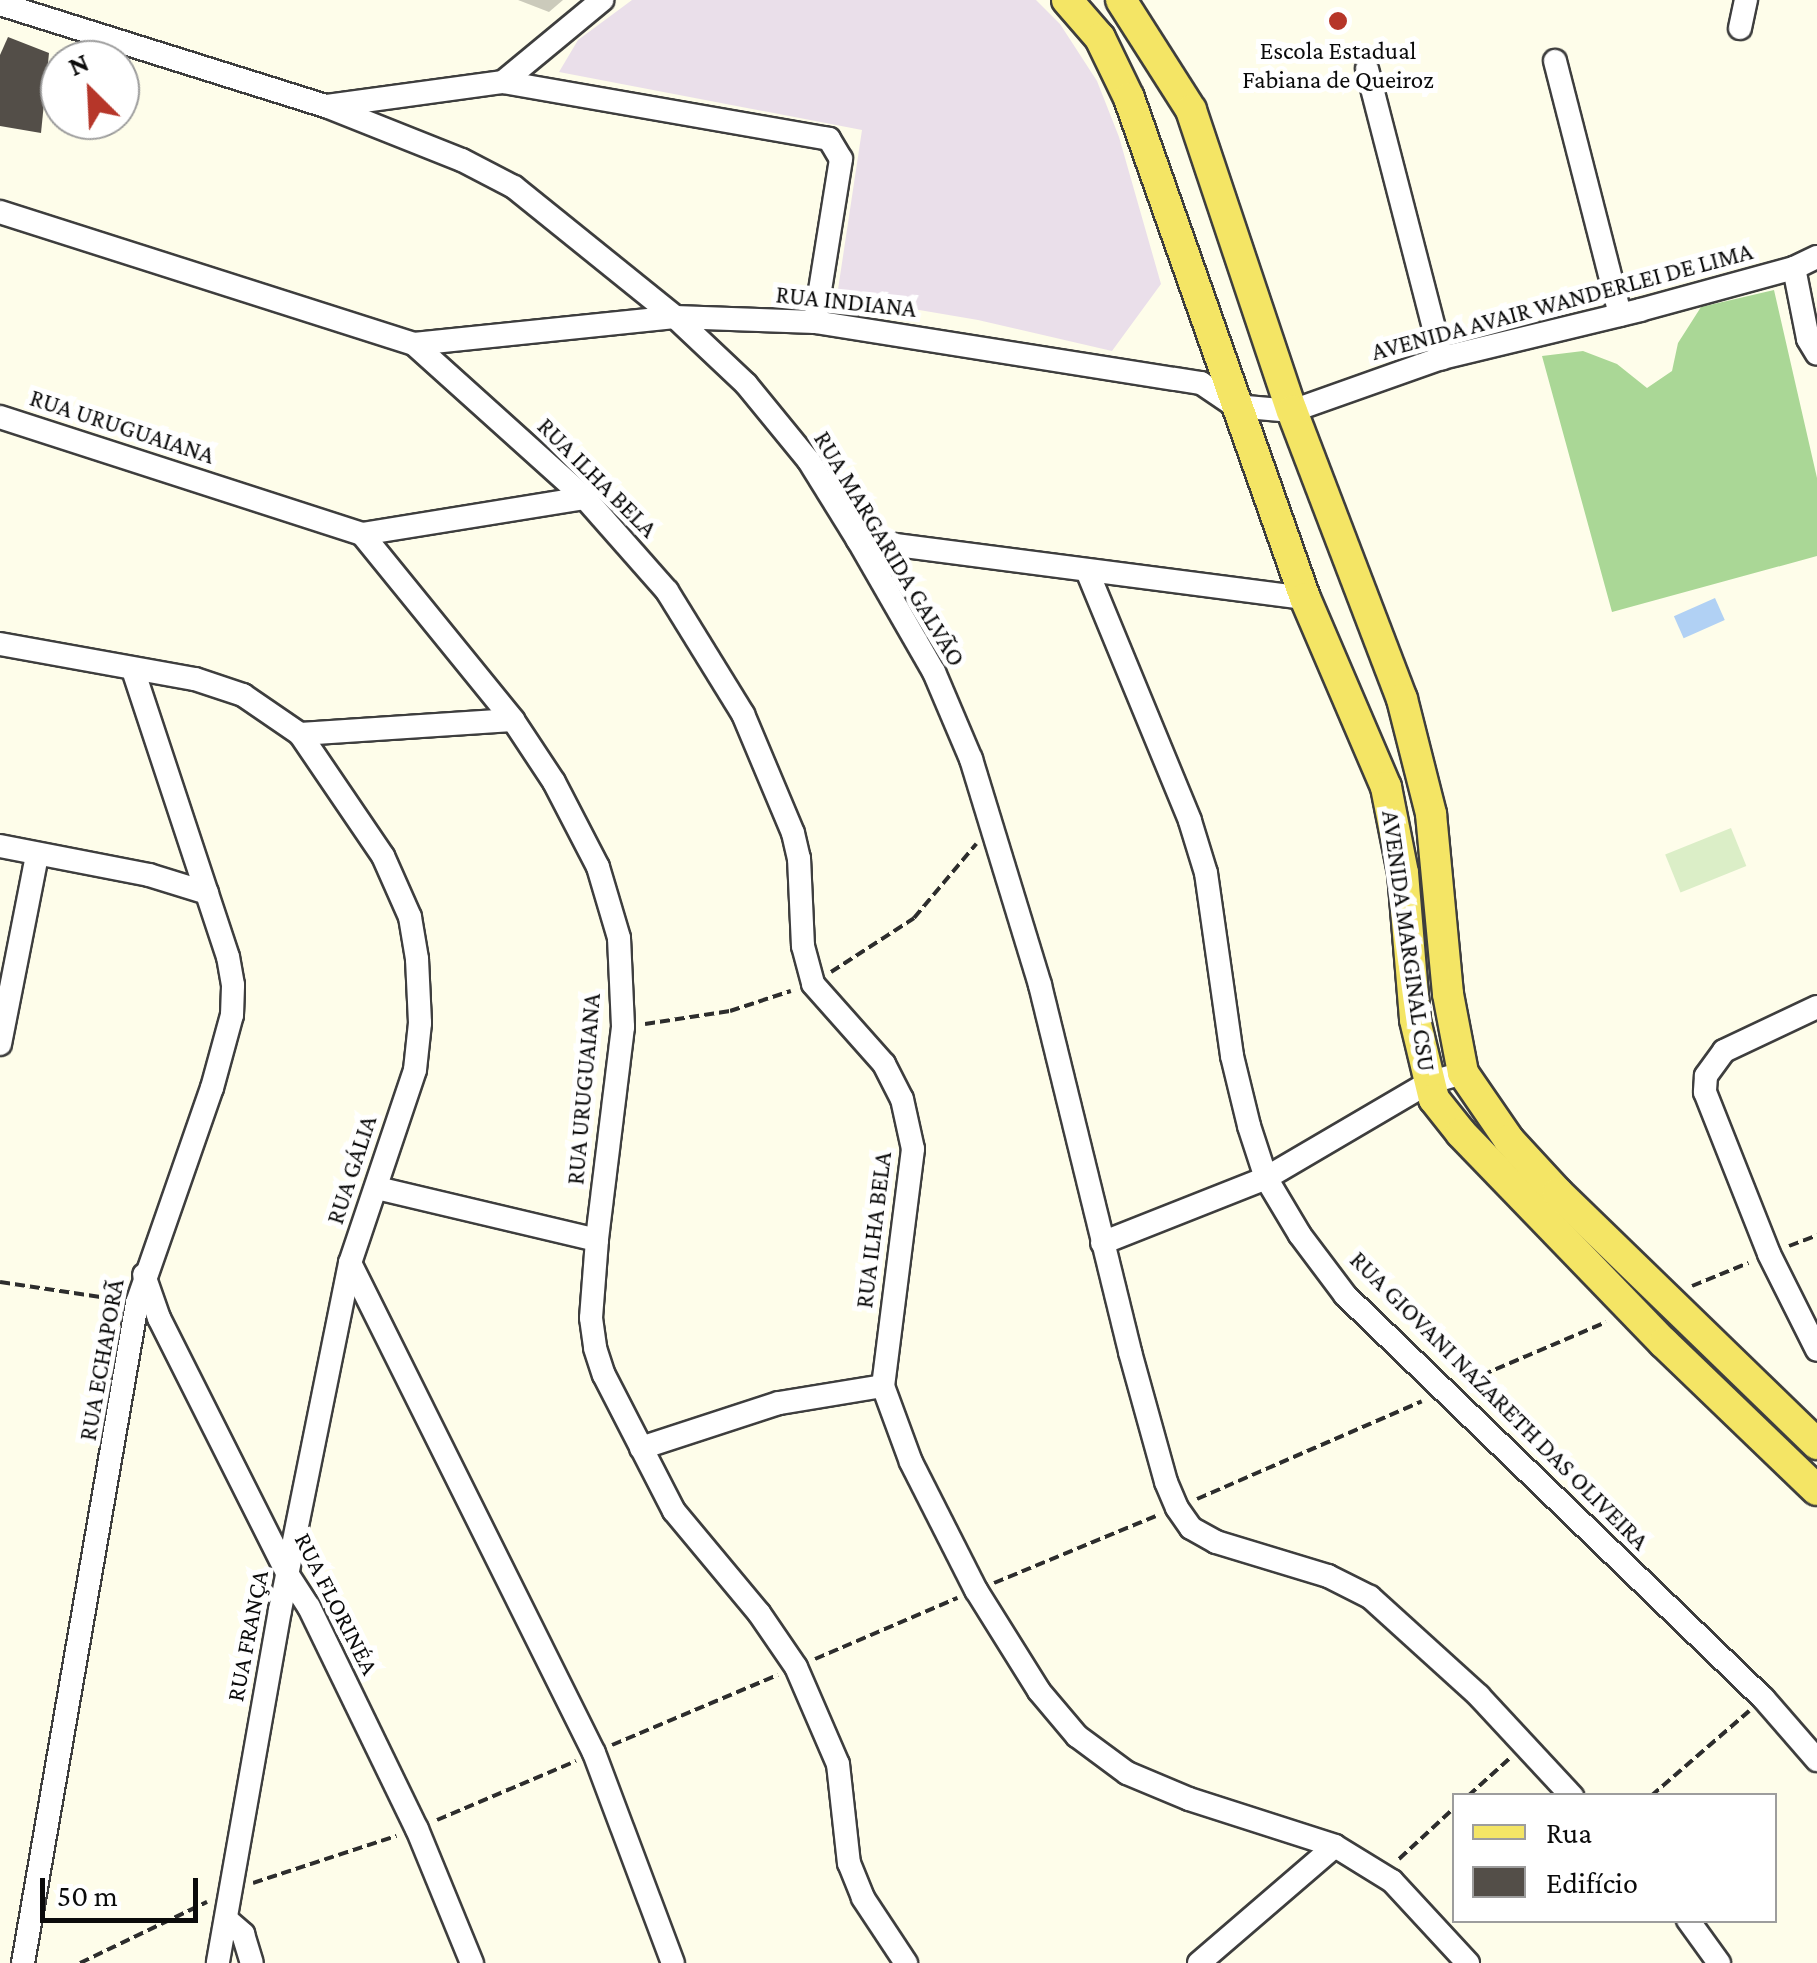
<!DOCTYPE html>
<meta charset="utf-8">
<style>
body{margin:0}
#map{position:relative;width:1817px;height:1963px;overflow:hidden;background:#fefdea;font-family:"Crimson Pro",serif}
div>[style]{position:absolute}
.industrial>*{inset:0;background:#eadfea}
.forest>*{inset:0;background:#aad796}
.pitch>*{inset:0;background:#dbeec7;transform-origin:0 0}
.water>*{inset:0;background:#b1d1f4;transform-origin:0 0}
.shadow>*{inset:0;background:#0003}
.building>*{inset:0;background:#534e48}
.path>*{height:4px;margin-top:-2px;transform-origin:0;background:repeating-linear-gradient(90deg,#2d2d2d 0 10px,transparent 0 15px)}
.roads{filter:drop-shadow(2px 0 #3e3e3e) drop-shadow(-2px 0 #3e3e3e) drop-shadow(0 2px #3e3e3e) drop-shadow(0 -2px #3e3e3e)}
.minor>*{height:22px;margin:-11px;padding:0 11px;transform-origin:11px;border-radius:11px;background:#fff}
.major>*{height:30px;margin:-15px;padding:0 15px;transform-origin:15px;border-radius:15px;background:#f4e565}
.dots>*{width:28px;height:28px;translate:-50% -50%;box-sizing:border-box;border:5px solid #fff;border-radius:50%}
span{translate:-50% -50%;white-space:nowrap;text-align:center;line-height:1.15;-webkit-text-stroke:10px #fff;paint-order:stroke}
.poi-label{font-size:25px;color:#0b0b0b}
.street-label{font-size:25px;color:#0b0b0b}
.legend{position:absolute;left:1452px;top:1793px;width:325px;height:130px;box-sizing:border-box;background:#fff;border:2px solid #9d9d9d;margin:0;padding:12px 18px;list-style:none;font-size:30px;color:#0b0b0b}
.legend li{display:flex;align-items:center;gap:20px;height:50px}
.legend b{width:50px;border:2px solid #9d9d9d}
.north{position:absolute;left:40px;top:40px;width:100px;height:100px;box-sizing:border-box;background:#fff;border:2px solid #9d9d9d;border-radius:50%;rotate:336deg;font-size:28px;font-weight:700;line-height:40px;text-align:center;color:#0b0b0b}
.north::after{content:'';display:block;margin:auto;width:35px;height:45px;background:#b63629;clip-path:polygon(50% 0,100% 100%,50% 72%,0 100%)}
.scale{position:absolute;left:40px;top:1878px;width:158px;height:45px;box-sizing:border-box;border:5px solid #0b0b0b;border-top:0;padding-left:12px;font-size:30px;line-height:35px;white-space:nowrap;color:#0b0b0b;-webkit-text-stroke:8px #fff;paint-order:stroke}
</style>
<div id="map">
<div class="industrial">
<i style="clip-path:polygon(632px 0,1036px 0,1060px 24px,1097px 81px,1119px 137px,1161px 284px,1112px 351px,978px 320px,837px 296px,862px 130px,559px 72px,578px 40px)"></i>
</div>
<div class="forest">
<i style="clip-path:polygon(1774px 290px,1817px 478px,1817px 556px,1612px 612px,1542px 356px,1583px 351px,1617px 364px,1647px 388px,1672px 371px,1678px 343px,1701px 307px)"></i>
</div>
<div class="pitch">
<i style="left:1731px;top:828px;width:41px;height:71px;rotate:68deg"></i>
</div>
<div class="water">
<i style="left:1715px;top:598px;width:24px;height:45px;rotate:66deg"></i>
</div>
<div class="shadow">
<i style="clip-path:polygon(518px 0,563px 0,549px 12px)"></i>
</div>
<div class="building">
<i style="clip-path:polygon(8px 37px,49px 53px,41px 133px,0 126px,0 55px)"></i>
</div>
<div class="path">
<i style="left:831px;top:972px;width:99px;rotate:-33deg"></i>
<i style="left:914px;top:918px;width:97px;rotate:-50deg"></i>
<i style="left:645px;top:1024px;width:86px;rotate:-8.7deg"></i>
<i style="left:730px;top:1011px;width:64px;rotate:-18.2deg"></i>
<i style="left:1789px;top:1246px;width:30px;rotate:-21deg"></i>
<i style="left:0;top:1282px;width:115px;rotate:8.5deg"></i>
<i style="left:1692px;top:1286px;width:61px;rotate:-22.3deg"></i>
<i style="left:1468px;top:1381px;width:150px;rotate:-23.1deg"></i>
<i style="left:1197px;top:1499px;width:245px;rotate:-23.5deg"></i>
<i style="left:994px;top:1583px;width:175px;rotate:-22.5deg"></i>
<i style="left:815px;top:1659px;width:155px;rotate:-23.2deg"></i>
<i style="left:612px;top:1745px;width:180px;rotate:-22.9deg"></i>
<i style="left:1468px;top:1796px;width:57px;rotate:-42.1deg"></i>
<i style="left:1651px;top:1796px;width:130px;rotate:-40.9deg"></i>
<i style="left:437px;top:1820px;width:151px;rotate:-23deg"></i>
<i style="left:1399px;top:1859px;width:75px;rotate:-42.8deg"></i>
<i style="left:253px;top:1883px;width:151px;rotate:-18.2deg"></i>
<i style="left:80px;top:1963px;width:141px;rotate:-25.7deg"></i>
</div>
<div class="roads">
<div class="minor">
<i style="left:0;top:4px;width:342px;rotate:17.4deg"></i>
<i style="left:326px;top:106px;width:146px;rotate:21.7deg"></i>
<i style="left:462px;top:160px;width:59px;rotate:27.4deg"></i>
<i style="left:514px;top:187px;width:207px;rotate:38.9deg"></i>
<i style="left:675px;top:317px;width:98px;rotate:43.3deg"></i>
<i style="left:746px;top:384px;width:99px;rotate:50.7deg"></i>
<i style="left:809px;top:461px;width:93px;rotate:58.2deg"></i>
<i style="left:858px;top:540px;width:152px;rotate:60.1deg"></i>
<i style="left:934px;top:672px;width:95px;rotate:67deg"></i>
<i style="left:971px;top:759px;width:236px;rotate:73deg"></i>
<i style="left:1040px;top:985px;width:378px;rotate:76.2deg"></i>
<i style="left:1130px;top:1352px;width:135px;rotate:74.5deg"></i>
<i style="left:1166px;top:1482px;width:28px;rotate:67deg"></i>
<i style="left:1177px;top:1508px;width:24px;rotate:55deg"></i>
<i style="left:1191px;top:1528px;width:29px;rotate:29deg"></i>
<i style="left:1216px;top:1542px;width:117px;rotate:16.9deg"></i>
<i style="left:1328px;top:1576px;width:47px;rotate:26.6deg"></i>
<i style="left:1370px;top:1597px;width:147px;rotate:42.2deg"></i>
<i style="left:1479px;top:1696px;width:137px;rotate:47.1deg"></i>
<i style="left:1740px;top:28px;width:29px;rotate:-78deg"></i>
<i style="left:1555px;top:61px;width:262px;rotate:75.6deg"></i>
<i style="left:1367px;top:69px;width:299px;rotate:75.5deg"></i>
<i style="left:503px;top:82px;width:331px;rotate:9.9deg"></i>
<i style="left:829px;top:139px;width:23px;rotate:59deg"></i>
<i style="left:841px;top:159px;width:165px;rotate:99.1deg"></i>
<i style="left:327px;top:106px;width:178px;rotate:-7.8deg"></i>
<i style="left:503px;top:82px;width:129px;rotate:-39.6deg"></i>
<i style="left:0;top:212px;width:435px;rotate:17.7deg"></i>
<i style="left:414px;top:344px;width:230px;rotate:42deg"></i>
<i style="left:585px;top:498px;width:124px;rotate:48.6deg"></i>
<i style="left:667px;top:591px;width:145px;rotate:58.3deg"></i>
<i style="left:743px;top:714px;width:129px;rotate:67.2deg"></i>
<i style="left:793px;top:833px;width:26px;rotate:77deg"></i>
<i style="left:799px;top:858px;width:88px;rotate:87.4deg"></i>
<i style="left:803px;top:946px;width:39px;rotate:75deg"></i>
<i style="left:813px;top:984px;width:107px;rotate:48.4deg"></i>
<i style="left:884px;top:1064px;width:39px;rotate:63deg"></i>
<i style="left:902px;top:1099px;width:51px;rotate:77.6deg"></i>
<i style="left:913px;top:1149px;width:239px;rotate:97.2deg"></i>
<i style="left:883px;top:1386px;width:81px;rotate:69.8deg"></i>
<i style="left:911px;top:1462px;width:144px;rotate:63.1deg"></i>
<i style="left:976px;top:1590px;width:119px;rotate:58deg"></i>
<i style="left:1039px;top:1691px;width:59px;rotate:49.8deg"></i>
<i style="left:1077px;top:1736px;width:62px;rotate:36.5deg"></i>
<i style="left:1127px;top:1773px;width:67px;rotate:22.8deg"></i>
<i style="left:1189px;top:1799px;width:153px;rotate:17.8deg"></i>
<i style="left:1335px;top:1846px;width:67px;rotate:31.6deg"></i>
<i style="left:1392px;top:1881px;width:112px;rotate:47.2deg"></i>
<i style="left:1794px;top:268px;width:72px;rotate:78.8deg"></i>
<i style="left:1808px;top:339px;width:17px;rotate:59deg"></i>
<i style="left:414px;top:344px;width:262px;rotate:-5.9deg"></i>
<i style="left:675px;top:317px;width:140px;rotate:2deg"></i>
<i style="left:815px;top:322px;width:391px;rotate:9deg"></i>
<i style="left:1201px;top:383px;width:41px;rotate:34.1deg"></i>
<i style="left:1235px;top:406px;width:57px;rotate:5deg"></i>
<i style="left:1292px;top:411px;width:159px;rotate:-19.5deg"></i>
<i style="left:1442px;top:358px;width:204px;rotate:-13.6deg"></i>
<i style="left:1640px;top:310px;width:160px;rotate:-15.3deg"></i>
<i style="left:1794px;top:268px;width:25px;rotate:-26deg"></i>
<i style="left:0;top:417px;width:380px;rotate:17.9deg"></i>
<i style="left:362px;top:534px;width:240px;rotate:50.9deg"></i>
<i style="left:513px;top:720px;width:74px;rotate:56.5deg"></i>
<i style="left:554px;top:782px;width:96px;rotate:62.6deg"></i>
<i style="left:598px;top:867px;width:74px;rotate:73.5deg"></i>
<i style="left:619px;top:938px;width:89px;rotate:87.4deg"></i>
<i style="left:623px;top:1027px;width:215px;rotate:97deg"></i>
<i style="left:597px;top:1240px;width:78px;rotate:94.4deg"></i>
<i style="left:591px;top:1318px;width:30px;rotate:82deg"></i>
<i style="left:595px;top:1348px;width:28px;rotate:72deg"></i>
<i style="left:604px;top:1375px;width:153px;rotate:62.8deg"></i>
<i style="left:674px;top:1511px;width:133px;rotate:50.2deg"></i>
<i style="left:759px;top:1613px;width:65px;rotate:55.6deg"></i>
<i style="left:796px;top:1667px;width:106px;rotate:66.6deg"></i>
<i style="left:838px;top:1764px;width:100px;rotate:83.7deg"></i>
<i style="left:849px;top:1863px;width:38px;rotate:68deg"></i>
<i style="left:863px;top:1898px;width:78px;rotate:56.5deg"></i>
<i style="left:362px;top:534px;width:226px;rotate:-9.2deg"></i>
<i style="left:858px;top:540px;width:451px;rotate:7.4deg"></i>
<i style="left:1088px;top:573px;width:268px;rotate:67.6deg"></i>
<i style="left:1190px;top:821px;width:54px;rotate:72.9deg"></i>
<i style="left:1206px;top:873px;width:185px;rotate:81.9deg"></i>
<i style="left:1232px;top:1056px;width:72px;rotate:76.3deg"></i>
<i style="left:1249px;top:1126px;width:55px;rotate:71.9deg"></i>
<i style="left:1266px;top:1178px;width:66px;rotate:59.2deg"></i>
<i style="left:1300px;top:1235px;width:75px;rotate:53.1deg"></i>
<i style="left:1345px;top:1295px;width:582px;rotate:43.96deg"></i>
<i style="left:1764px;top:1699px;width:81px;rotate:49deg"></i>
<i style="left:0;top:644px;width:198px;rotate:10.2deg"></i>
<i style="left:195px;top:679px;width:51px;rotate:18.4deg"></i>
<i style="left:243px;top:695px;width:69px;rotate:34.4deg"></i>
<i style="left:300px;top:734px;width:148px;rotate:55.8deg"></i>
<i style="left:383px;top:856px;width:67px;rotate:66.1deg"></i>
<i style="left:410px;top:917px;width:43px;rotate:80.5deg"></i>
<i style="left:417px;top:959px;width:64px;rotate:87.3deg"></i>
<i style="left:420px;top:1023px;width:47px;rotate:96.1deg"></i>
<i style="left:415px;top:1070px;width:204px;rotate:108.6deg"></i>
<i style="left:350px;top:1263px;width:354px;rotate:101.4deg"></i>
<i style="left:280px;top:1610px;width:358px;rotate:100deg"></i>
<i style="left:300px;top:734px;width:213px;rotate:-3.8deg"></i>
<i style="left:0;top:846px;width:152px;rotate:11deg"></i>
<i style="left:149px;top:875px;width:61px;rotate:17.2deg"></i>
<i style="left:1817px;top:1007px;width:103px;rotate:154.7deg"></i>
<i style="left:1724px;top:1051px;width:31px;rotate:126deg"></i>
<i style="left:1706px;top:1076px;width:16px;rotate:94deg"></i>
<i style="left:1705px;top:1092px;width:174px;rotate:68.4deg"></i>
<i style="left:1769px;top:1254px;width:107px;rotate:63.4deg"></i>
<i style="left:0;top:1044px;width:192px;rotate:-78.9deg"></i>
<i style="left:377px;top:1188px;width:226px;rotate:13.3deg"></i>
<i style="left:1102px;top:1243px;width:176px;rotate:-21.6deg"></i>
<i style="left:1266px;top:1178px;width:188px;rotate:-30.4deg"></i>
<i style="left:1428px;top:1083px;width:36px;rotate:-16deg"></i>
<i style="left:350px;top:1263px;width:547px;rotate:63.53deg"></i>
<i style="left:594px;top:1753px;width:224px;rotate:69.4deg"></i>
<i style="left:144px;top:1275px;width:46px;rotate:70.8deg"></i>
<i style="left:159px;top:1318px;width:288px;rotate:63.3deg"></i>
<i style="left:288px;top:1575px;width:38px;rotate:57deg"></i>
<i style="left:309px;top:1607px;width:247px;rotate:64.1deg"></i>
<i style="left:417px;top:1829px;width:145px;rotate:67.7deg"></i>
<i style="left:641px;top:1448px;width:145px;rotate:-18.1deg"></i>
<i style="left:779px;top:1403px;width:105px;rotate:-9.3deg"></i>
<i style="left:226px;top:1919px;width:23px;rotate:41deg"></i>
<i style="left:243px;top:1934px;width:30px;rotate:73deg"></i>
<i style="left:1688px;top:1920px;width:53px;rotate:54.2deg"></i>
<i style="left:23px;top:1963px;width:670px;rotate:-80.2deg"></i>
<i style="left:137px;top:1303px;width:228px;rotate:-70.8deg"></i>
<i style="left:212px;top:1088px;width:76px;rotate:-74.7deg"></i>
<i style="left:232px;top:1015px;width:30px;rotate:-88deg"></i>
<i style="left:233px;top:985px;width:28px;rotate:-100deg"></i>
<i style="left:228px;top:957px;width:303px;rotate:-108.3deg"></i>
<i style="left:1199px;top:1963px;width:179px;rotate:-40.7deg"></i>
</div>
<div class="major">
<i style="left:1067px;top:0;width:50px;rotate:49deg"></i>
<i style="left:1100px;top:38px;width:67px;rotate:64.2deg"></i>
<i style="left:1129px;top:98px;width:530px;rotate:70.61deg"></i>
<i style="left:1305px;top:598px;width:206px;rotate:66.8deg"></i>
<i style="left:1386px;top:787px;width:88px;rotate:78.8deg"></i>
<i style="left:1403px;top:873px;width:147px;rotate:85.3deg"></i>
<i style="left:1415px;top:1020px;width:81px;rotate:76.5deg"></i>
<i style="left:1434px;top:1099px;width:43px;rotate:51.5deg"></i>
<i style="left:1461px;top:1133px;width:292px;rotate:46deg"></i>
<i style="left:1664px;top:1343px;width:212px;rotate:43.9deg"></i>
<i style="left:1121px;top:0;width:130px;rotate:57.5deg"></i>
<i style="left:1191px;top:110px;width:317px;rotate:71.5deg"></i>
<i style="left:1292px;top:411px;width:308px;rotate:69.1deg"></i>
<i style="left:1402px;top:699px;width:119px;rotate:75.8deg"></i>
<i style="left:1431px;top:814px;width:181px;rotate:84.6deg"></i>
<i style="left:1448px;top:994px;width:80px;rotate:79.2deg"></i>
<i style="left:1463px;top:1073px;width:81px;rotate:55.5deg"></i>
<i style="left:1509px;top:1140px;width:72px;rotate:47.2deg"></i>
<i style="left:1558px;top:1193px;width:361px;rotate:44.1deg"></i>
</div>
</div>
<div class="dots">
<i style="left:1338px;top:21px;background:#b63629"></i>
</div>
<div class="poi-label">
<span style="left:1338px;top:66px">Escola Estadual<br>Fabiana de Queiroz</span>
</div>
<div class="street-label">
<span style="left:846px;top:302px;rotate:6deg">RUA INDIANA</span>
<span style="left:1562px;top:302px;rotate:-15deg">AVENIDA AVAIR WANDERLEI DE LIMA</span>
<span style="left:122px;top:427px;rotate:18deg">RUA URUGUAIANA</span>
<span style="left:597px;top:478px;rotate:45deg">RUA ILHA BELA</span>
<span style="left:889px;top:549px;rotate:59deg">RUA MARGARIDA GALVÃO</span>
<span style="left:1408px;top:941px;rotate:82deg">AVENIDA MARGINAL CSU</span>
<span style="left:584px;top:1089px;rotate:-85deg">RUA URUGUAIANA</span>
<span style="left:352px;top:1170px;rotate:-72deg">RUA GÁLIA</span>
<span style="left:874px;top:1230px;rotate:-83deg">RUA ILHA BELA</span>
<span style="left:102px;top:1360px;rotate:-80deg">RUA ECHAPORÃ</span>
<span style="left:1499px;top:1401px;rotate:45deg">RUA GIOVANI NAZARETH DAS OLIVEIRA</span>
<span style="left:336px;top:1604px;rotate:63deg">RUA FLORINÉA</span>
<span style="left:248px;top:1636px;rotate:-79deg">RUA FRANÇA</span>
</div>
<ul class="legend">
<li><b style="height:12px;background:#f4e565"></b>Rua</li>
<li><b style="height:28px;background:#534e48"></b>Edifício</li>
</ul>
<div class="north">N</div>
<div class="scale">50 m</div>
</div>
